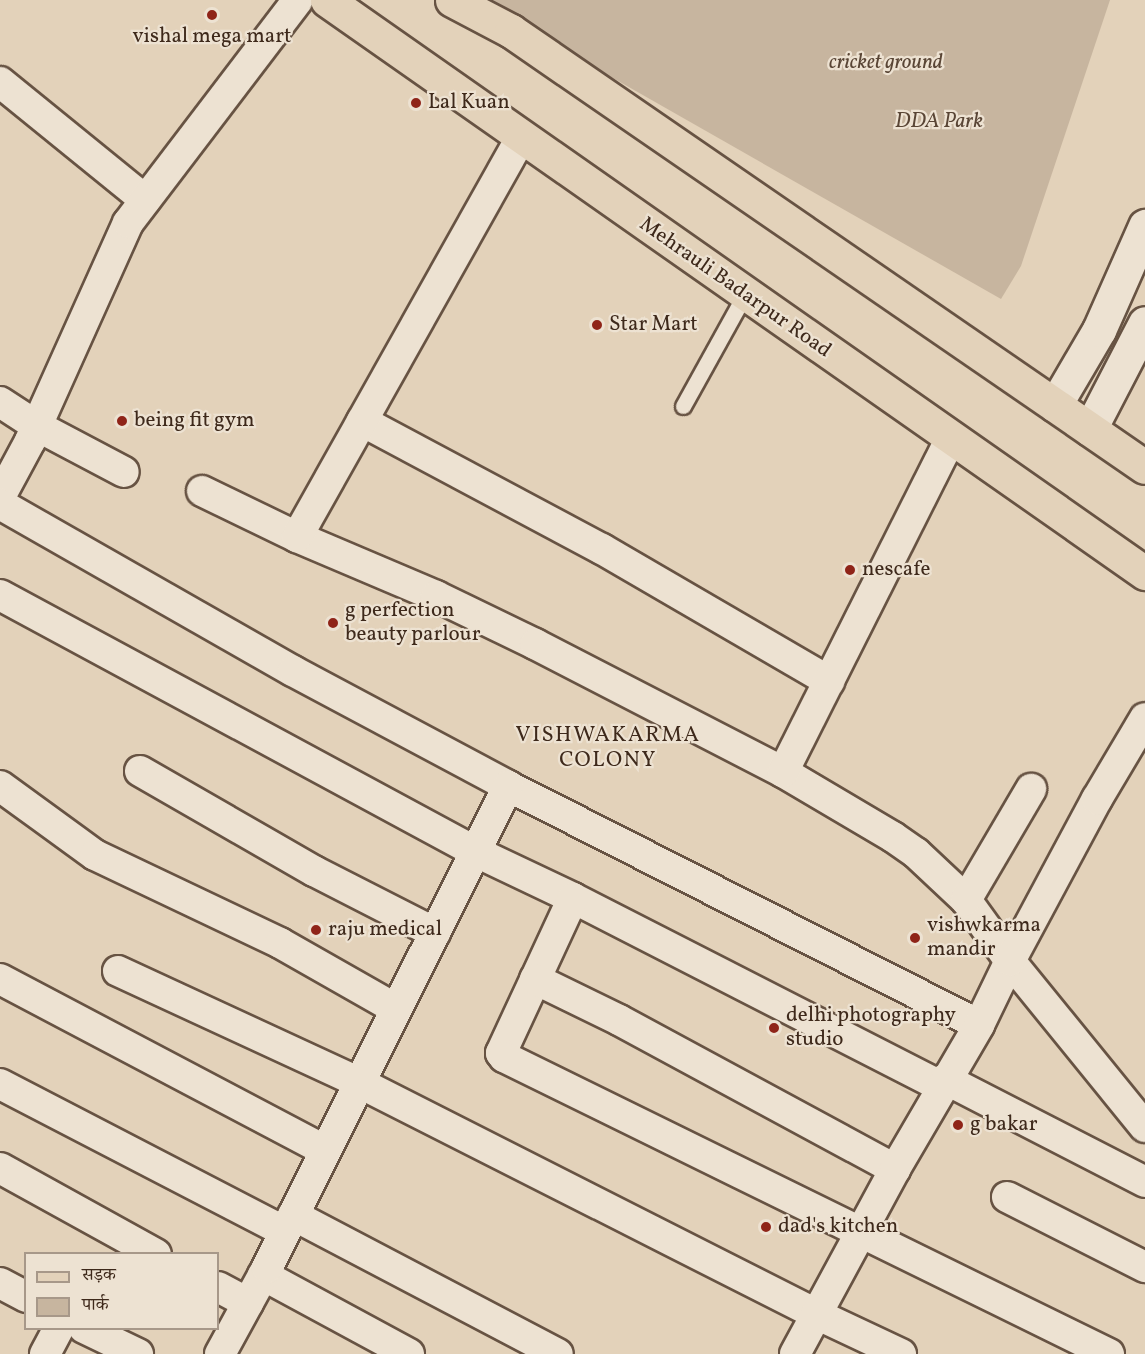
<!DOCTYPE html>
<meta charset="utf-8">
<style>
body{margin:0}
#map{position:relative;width:1145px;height:1354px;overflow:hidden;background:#e3d2ba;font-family:Vollkorn,"Noto Serif Devanagari",serif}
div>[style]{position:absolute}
.green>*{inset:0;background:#c7b59f}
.roads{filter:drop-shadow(2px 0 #675343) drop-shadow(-2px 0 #675343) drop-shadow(0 2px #675343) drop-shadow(0 -2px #675343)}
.service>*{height:15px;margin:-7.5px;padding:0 7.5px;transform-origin:7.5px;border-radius:7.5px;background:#ede2d2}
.minor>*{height:30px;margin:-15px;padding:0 15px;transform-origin:15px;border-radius:15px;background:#ede2d2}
.tertiary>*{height:33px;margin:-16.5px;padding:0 16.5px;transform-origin:16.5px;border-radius:16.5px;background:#ede2d2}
.primary>*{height:33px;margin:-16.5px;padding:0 16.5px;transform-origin:16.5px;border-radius:16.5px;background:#e3d2ba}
.dots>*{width:16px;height:16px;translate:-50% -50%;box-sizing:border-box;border:3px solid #ede2d2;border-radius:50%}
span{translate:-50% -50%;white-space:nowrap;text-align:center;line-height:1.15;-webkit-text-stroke:4.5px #ede2d2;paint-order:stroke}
.poi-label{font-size:21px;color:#3e291b}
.left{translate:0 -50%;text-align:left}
.park-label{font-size:21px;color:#594535;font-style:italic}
.street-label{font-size:21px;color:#3e291b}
.neighbourhood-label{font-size:22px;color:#3e291b;letter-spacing:1.5px}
.legend{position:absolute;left:24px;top:1252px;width:195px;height:78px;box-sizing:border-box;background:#ede2d2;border:2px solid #a79889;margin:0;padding:8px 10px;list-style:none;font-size:18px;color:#3e291b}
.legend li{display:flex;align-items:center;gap:12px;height:30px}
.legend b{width:30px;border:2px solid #a79889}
</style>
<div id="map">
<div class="green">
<i style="clip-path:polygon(476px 0,1110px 0,1021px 266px,1001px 299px)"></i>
</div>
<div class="roads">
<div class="service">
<i style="left:683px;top:406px;width:128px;rotate:-61deg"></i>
</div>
<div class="minor">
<i style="left:0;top:82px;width:187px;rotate:39.1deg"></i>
<i style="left:0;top:402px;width:44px;rotate:33deg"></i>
<i style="left:37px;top:426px;width:98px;rotate:27.9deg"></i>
<i style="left:362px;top:421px;width:272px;rotate:28.1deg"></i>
<i style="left:602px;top:549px;width:263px;rotate:30.2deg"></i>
<i style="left:202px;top:491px;width:106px;rotate:25.8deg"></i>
<i style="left:297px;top:537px;width:151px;rotate:23deg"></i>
<i style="left:436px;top:596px;width:110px;rotate:25.9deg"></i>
<i style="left:535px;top:644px;width:279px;rotate:27.3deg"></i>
<i style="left:783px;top:772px;width:128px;rotate:30.6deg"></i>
<i style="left:893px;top:837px;width:28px;rotate:35deg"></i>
<i style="left:916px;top:853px;width:69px;rotate:43.2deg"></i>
<i style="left:966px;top:900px;width:75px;rotate:54.2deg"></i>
<i style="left:1010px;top:961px;width:214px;rotate:50.9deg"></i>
<i style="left:0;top:497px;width:64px;rotate:-61.8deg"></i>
<i style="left:30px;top:441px;width:239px;rotate:-65.8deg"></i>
<i style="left:128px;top:223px;width:280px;rotate:-52.7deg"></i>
<i style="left:0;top:504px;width:337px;rotate:29.7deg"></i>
<i style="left:293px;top:671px;width:244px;rotate:28.1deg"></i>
<i style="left:508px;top:786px;width:528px;rotate:26.9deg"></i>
<i style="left:297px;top:537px;width:458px;rotate:-60.7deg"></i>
<i style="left:0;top:595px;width:541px;rotate:28.37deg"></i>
<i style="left:476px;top:852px;width:107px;rotate:25.4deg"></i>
<i style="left:573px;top:898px;width:413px;rotate:27.1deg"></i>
<i style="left:140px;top:771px;width:201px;rotate:29.9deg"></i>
<i style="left:314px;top:871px;width:136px;rotate:27.1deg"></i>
<i style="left:783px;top:772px;width:374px;rotate:-63.3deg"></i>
<i style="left:0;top:786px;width:117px;rotate:36deg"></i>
<i style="left:95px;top:855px;width:205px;rotate:25.4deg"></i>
<i style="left:280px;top:943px;width:133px;rotate:29.6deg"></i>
<i style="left:573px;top:898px;width:171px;rotate:114.9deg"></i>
<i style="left:501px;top:1053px;width:5px;rotate:53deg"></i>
<i style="left:504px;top:1057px;width:674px;rotate:26.15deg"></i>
<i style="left:966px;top:900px;width:129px;rotate:-59.6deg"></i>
<i style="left:118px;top:971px;width:267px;rotate:24.8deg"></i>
<i style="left:360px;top:1083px;width:511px;rotate:26.87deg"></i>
<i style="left:816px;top:1314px;width:94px;rotate:25.2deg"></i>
<i style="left:0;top:979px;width:367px;rotate:27.8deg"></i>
<i style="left:535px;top:979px;width:93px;rotate:26deg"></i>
<i style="left:619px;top:1020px;width:314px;rotate:28.4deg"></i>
<i style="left:945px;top:1079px;width:225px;rotate:27.2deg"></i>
<i style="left:0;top:1084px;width:321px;rotate:27.4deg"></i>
<i style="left:0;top:1168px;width:178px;rotate:28.9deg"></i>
<i style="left:1007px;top:1197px;width:155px;rotate:26.9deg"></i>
<i style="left:293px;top:1215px;width:299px;rotate:27.7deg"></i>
<i style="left:263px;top:1275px;width:166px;rotate:28.4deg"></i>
<i style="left:0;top:1283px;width:30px;rotate:28deg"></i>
<i style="left:218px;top:1287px;width:34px;rotate:28deg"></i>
<i style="left:84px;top:1328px;width:60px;rotate:25.7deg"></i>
<i style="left:45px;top:1354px;width:30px;rotate:-62deg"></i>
<i style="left:220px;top:1354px;width:98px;rotate:-61.3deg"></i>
<i style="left:267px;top:1268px;width:539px;rotate:-63.43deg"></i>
<i style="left:795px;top:1354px;width:210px;rotate:-61.6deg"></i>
<i style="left:895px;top:1169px;width:167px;rotate:-59.7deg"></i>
<i style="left:979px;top:1025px;width:71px;rotate:-64.2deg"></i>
<i style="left:1010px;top:961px;width:184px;rotate:-61.8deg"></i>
<i style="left:1097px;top:799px;width:94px;rotate:-59.3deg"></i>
</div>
<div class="tertiary">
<i style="left:1055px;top:405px;width:87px;rotate:-59.6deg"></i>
<i style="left:1099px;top:330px;width:114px;rotate:-66.1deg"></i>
<i style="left:1090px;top:429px;width:119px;rotate:-62.6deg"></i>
</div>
<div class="primary">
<i style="left:327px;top:0;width:999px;rotate:35.01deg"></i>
<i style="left:452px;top:0;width:67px;rotate:27.7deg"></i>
<i style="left:511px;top:31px;width:769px;rotate:34.52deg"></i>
</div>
</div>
<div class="dots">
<i style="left:212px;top:15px;background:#8f2418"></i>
<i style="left:416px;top:103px;background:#8f2418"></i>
<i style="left:597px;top:325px;background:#8f2418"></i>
<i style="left:122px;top:421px;background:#8f2418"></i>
<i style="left:850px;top:570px;background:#8f2418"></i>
<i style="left:333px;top:623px;background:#8f2418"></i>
<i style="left:316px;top:930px;background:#8f2418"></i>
<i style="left:915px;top:938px;background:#8f2418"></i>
<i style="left:774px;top:1028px;background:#8f2418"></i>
<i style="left:958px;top:1125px;background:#8f2418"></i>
<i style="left:766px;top:1227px;background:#8f2418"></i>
</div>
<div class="poi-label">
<span style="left:212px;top:37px">vishal mega mart</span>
<span class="left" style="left:428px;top:103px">Lal Kuan</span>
<span class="left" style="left:609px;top:325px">Star Mart</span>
<span class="left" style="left:134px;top:421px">being fit gym</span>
<span class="left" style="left:862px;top:570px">nescafe</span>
<span class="left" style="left:345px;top:623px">g perfection<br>beauty parlour</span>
<span class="left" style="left:927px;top:938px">vishwkarma<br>mandir</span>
<span class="left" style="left:328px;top:930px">raju medical</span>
<span class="left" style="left:786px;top:1028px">delhi photography<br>studio</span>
<span class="left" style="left:970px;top:1125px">g bakar</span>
<span class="left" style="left:778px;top:1227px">dad's kitchen</span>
</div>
<div class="park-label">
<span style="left:886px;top:63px">cricket ground</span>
<span style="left:939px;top:122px">DDA Park</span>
</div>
<div class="street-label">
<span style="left:735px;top:288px;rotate:35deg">Mehrauli Badarpur Road</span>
</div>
<div class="neighbourhood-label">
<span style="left:608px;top:748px">VISHWAKARMA<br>COLONY</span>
</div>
<ul class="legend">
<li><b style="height:8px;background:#e3d2ba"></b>सड़क</li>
<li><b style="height:16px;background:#c7b59f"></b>पार्क</li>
</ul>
</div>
